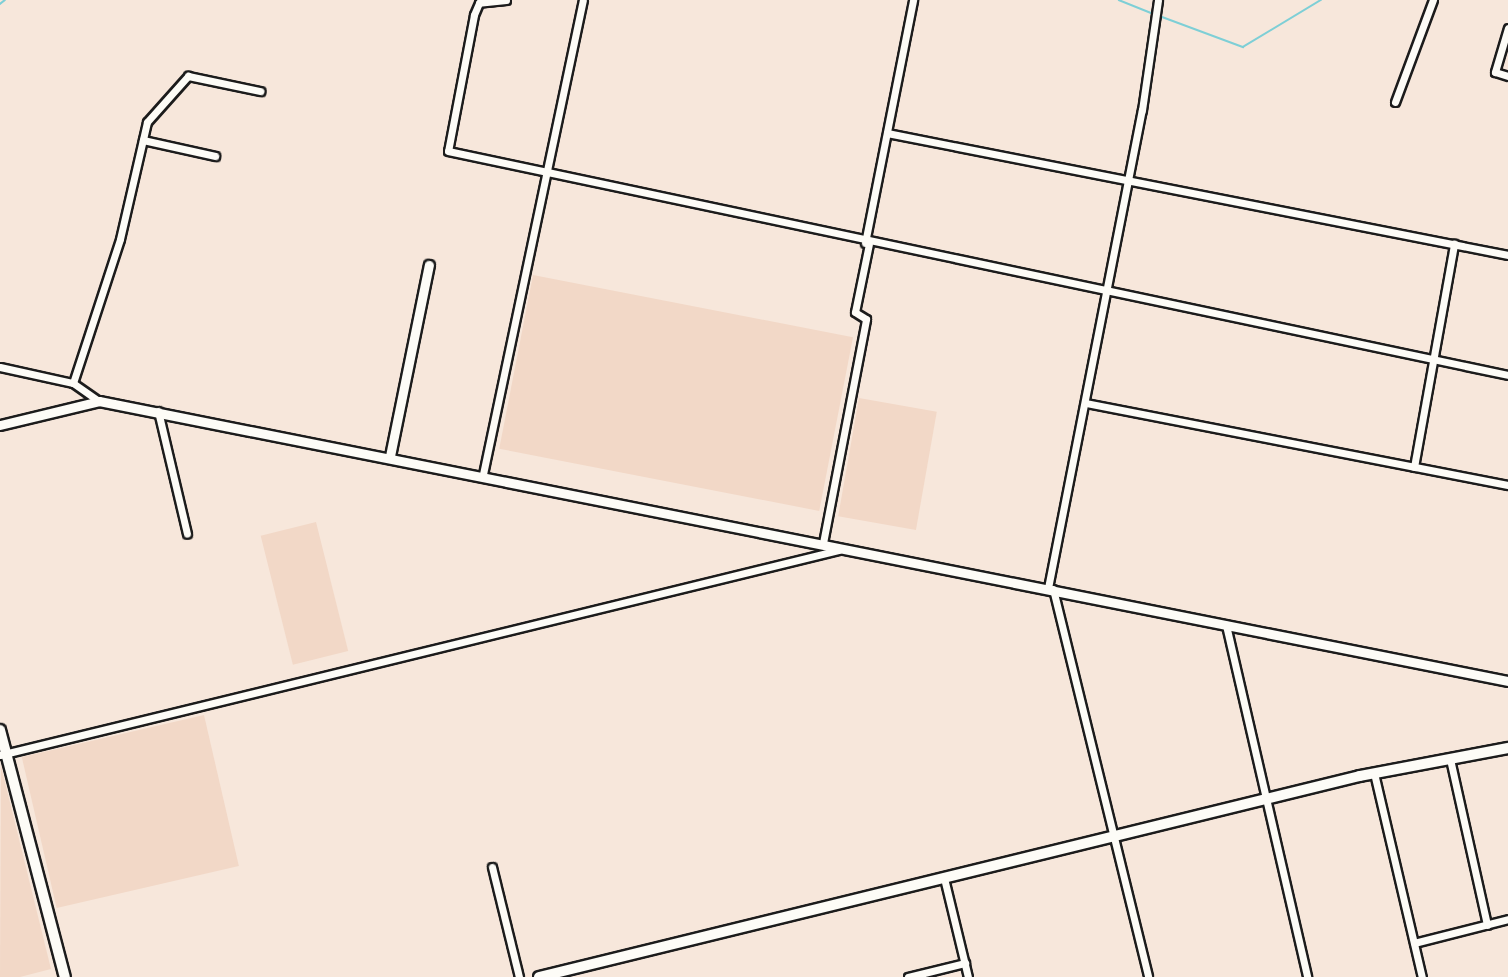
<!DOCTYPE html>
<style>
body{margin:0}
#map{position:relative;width:1508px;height:977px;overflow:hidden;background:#f7e7db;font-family:"Balsamiq Sans",sans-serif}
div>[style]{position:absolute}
.built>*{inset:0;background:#f2d8c7;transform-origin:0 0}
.stream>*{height:1.5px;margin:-0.75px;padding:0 0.75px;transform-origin:0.75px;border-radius:0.75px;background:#7ecfd6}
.roads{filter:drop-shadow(2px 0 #1c1c1c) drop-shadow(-2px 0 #1c1c1c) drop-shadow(0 2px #1c1c1c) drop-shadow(0 -2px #1c1c1c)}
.minor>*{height:7px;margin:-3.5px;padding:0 3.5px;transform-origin:3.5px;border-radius:3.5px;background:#fdfcf7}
.tertiary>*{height:9px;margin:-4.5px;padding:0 4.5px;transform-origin:4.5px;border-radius:4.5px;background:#fdfcf7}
.secondary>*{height:10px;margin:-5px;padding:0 5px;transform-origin:5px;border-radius:5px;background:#fdfcf7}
span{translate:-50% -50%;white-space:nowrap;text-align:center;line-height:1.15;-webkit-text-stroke:4.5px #fdfcf7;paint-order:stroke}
</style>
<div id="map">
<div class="built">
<i style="left:533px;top:275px;width:326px;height:177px;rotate:11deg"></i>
<i style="left:859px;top:398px;width:79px;height:120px;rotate:10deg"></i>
<i style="left:316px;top:522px;width:133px;height:57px;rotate:76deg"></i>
<i style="left:204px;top:715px;width:155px;height:187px;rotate:77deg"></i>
<i style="clip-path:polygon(1px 766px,51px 969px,20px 977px,0 977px)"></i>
</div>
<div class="stream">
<i style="left:1119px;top:0;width:37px;rotate:22deg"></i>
<i style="left:0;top:4px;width:6px;rotate:-39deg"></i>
<i style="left:1157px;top:15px;width:92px;rotate:20.4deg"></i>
<i style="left:1243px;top:47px;width:91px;rotate:-31.1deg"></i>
</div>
<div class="roads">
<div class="minor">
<i style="left:506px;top:0;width:27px;rotate:174deg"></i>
<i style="left:479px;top:3px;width:13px;rotate:113deg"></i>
<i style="left:474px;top:15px;width:138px;rotate:100.8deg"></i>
<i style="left:448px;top:151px;width:1083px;rotate:11.93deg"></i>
<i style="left:1508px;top:28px;width:46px;rotate:106.5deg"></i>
<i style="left:1495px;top:72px;width:14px;rotate:17deg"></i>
<i style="left:1395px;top:102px;width:109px;rotate:-69.6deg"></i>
<i style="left:887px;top:133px;width:633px;rotate:11.11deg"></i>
<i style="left:143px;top:140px;width:74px;rotate:12.5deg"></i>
<i style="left:865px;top:243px;width:248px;rotate:-78.8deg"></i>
<i style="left:0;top:367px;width:75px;rotate:12.4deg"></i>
<i style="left:73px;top:383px;width:32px;rotate:35deg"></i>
<i style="left:73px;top:383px;width:151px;rotate:-71.9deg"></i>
<i style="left:120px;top:239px;width:120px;rotate:-77deg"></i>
<i style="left:147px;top:122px;width:62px;rotate:-48.3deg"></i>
<i style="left:188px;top:76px;width:74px;rotate:11.8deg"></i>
<i style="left:1086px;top:403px;width:430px;rotate:11deg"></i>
<i style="left:158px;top:411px;width:126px;rotate:76.7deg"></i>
<i style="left:1414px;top:467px;width:227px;rotate:-79.8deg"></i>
<i style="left:483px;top:474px;width:484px;rotate:-78.1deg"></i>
<i style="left:823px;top:543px;width:228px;rotate:-79.1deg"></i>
<i style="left:866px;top:319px;width:13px;rotate:-148deg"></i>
<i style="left:855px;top:312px;width:69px;rotate:-78.4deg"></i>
<i style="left:1048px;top:588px;width:487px;rotate:-78.9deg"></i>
<i style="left:1142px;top:110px;width:111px;rotate:-81.7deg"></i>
<i style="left:1053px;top:589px;width:399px;rotate:76.2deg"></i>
<i style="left:1226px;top:625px;width:361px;rotate:77deg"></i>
<i style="left:0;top:755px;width:864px;rotate:-13.73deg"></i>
<i style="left:1450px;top:759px;width:170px;rotate:77.4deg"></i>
<i style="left:1374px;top:773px;width:210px;rotate:76.8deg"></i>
<i style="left:492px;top:867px;width:113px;rotate:76.2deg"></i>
<i style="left:944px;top:878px;width:102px;rotate:76.4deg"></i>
<i style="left:1414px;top:943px;width:97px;rotate:-14.3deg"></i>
<i style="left:908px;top:977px;width:59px;rotate:-13.8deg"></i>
</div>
<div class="tertiary">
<i style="left:0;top:425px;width:102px;rotate:-13.6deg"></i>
<i style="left:99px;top:401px;width:1437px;rotate:11.24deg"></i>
<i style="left:390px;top:456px;width:195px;rotate:-78.5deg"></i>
</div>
<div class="secondary">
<i style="left:0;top:730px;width:255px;rotate:75.3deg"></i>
<i style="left:539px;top:977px;width:845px;rotate:-13.76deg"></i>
<i style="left:1360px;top:776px;width:151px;rotate:-10.7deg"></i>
</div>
</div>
</div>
